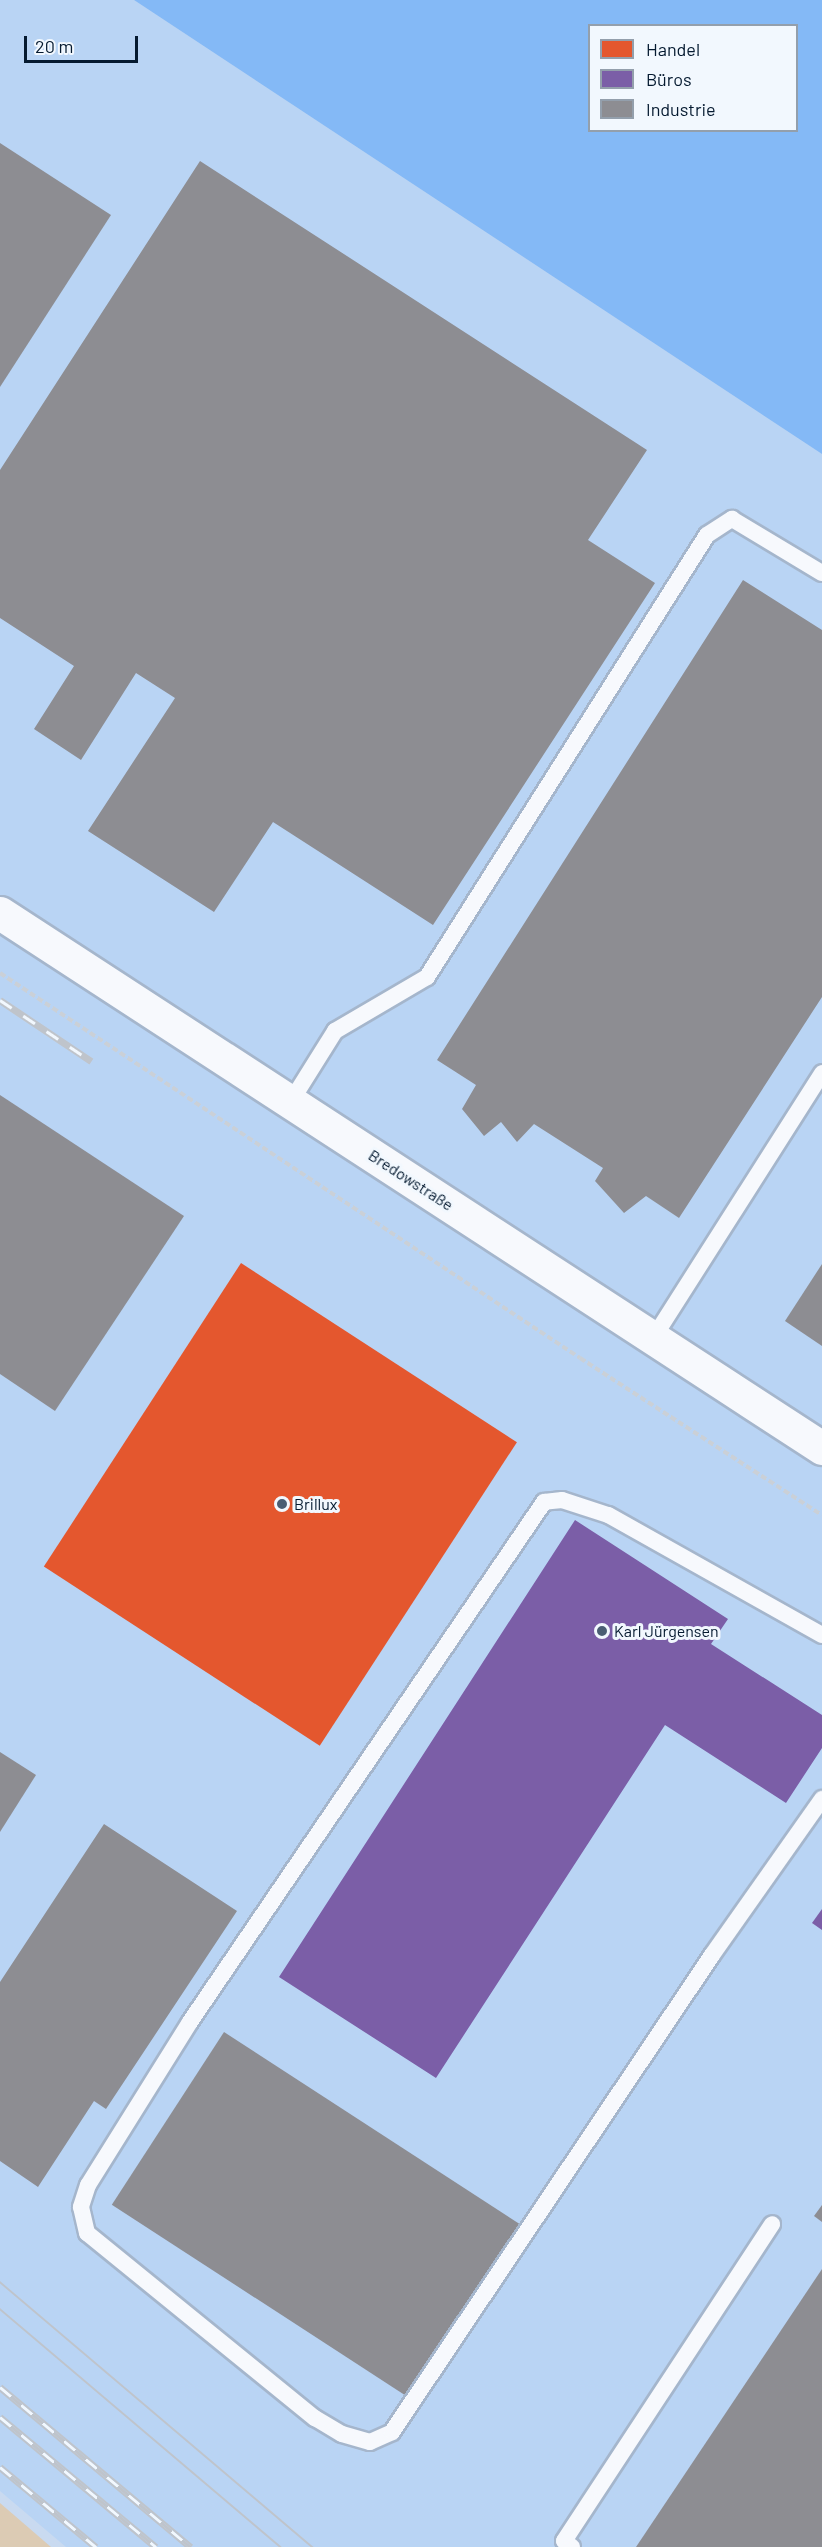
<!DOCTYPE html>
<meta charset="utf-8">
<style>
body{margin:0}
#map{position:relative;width:822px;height:2547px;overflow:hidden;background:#c9daf0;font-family:Barlow,sans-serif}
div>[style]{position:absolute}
.built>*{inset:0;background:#b9d4f4}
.green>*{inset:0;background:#dccbb4}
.water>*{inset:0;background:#84b9f6}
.shops>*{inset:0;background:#e4572e;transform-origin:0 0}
.offices>*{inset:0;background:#7b5ea7}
.industry>*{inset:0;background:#8d8d92;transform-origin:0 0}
.path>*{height:4px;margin-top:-2px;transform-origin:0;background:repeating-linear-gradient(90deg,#cad0d7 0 6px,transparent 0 9px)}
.roads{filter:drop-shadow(2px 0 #a5b6cc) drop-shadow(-2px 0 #a5b6cc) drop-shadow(0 2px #a5b6cc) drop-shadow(0 -2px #a5b6cc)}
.service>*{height:16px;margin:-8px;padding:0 8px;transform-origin:8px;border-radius:8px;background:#f7f9fd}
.tertiary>*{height:33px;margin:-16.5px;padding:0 16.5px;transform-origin:16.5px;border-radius:16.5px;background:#f7f9fd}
.tram>*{height:1.5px;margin:-0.75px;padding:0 0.75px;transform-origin:0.75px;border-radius:0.75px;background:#bfc4cb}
.rail>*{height:7px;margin-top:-3.5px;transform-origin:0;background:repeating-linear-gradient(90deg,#f2f8fe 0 14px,#bfc4cb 0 28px);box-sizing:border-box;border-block:2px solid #bfc4cb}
.dots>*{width:16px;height:16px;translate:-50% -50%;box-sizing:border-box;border:3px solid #f2f8fe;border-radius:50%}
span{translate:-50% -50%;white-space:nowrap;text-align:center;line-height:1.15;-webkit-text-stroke:6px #f2f8fe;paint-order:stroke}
.street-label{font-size:16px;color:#051a30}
.poi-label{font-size:16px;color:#051a30}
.left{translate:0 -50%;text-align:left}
.legend{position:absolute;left:588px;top:24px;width:210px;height:108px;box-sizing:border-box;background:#f2f8fe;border:2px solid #939fac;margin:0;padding:8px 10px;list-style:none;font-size:18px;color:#051a30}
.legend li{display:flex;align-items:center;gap:12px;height:30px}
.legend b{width:30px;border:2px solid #939fac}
.scale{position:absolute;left:24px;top:36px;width:114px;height:27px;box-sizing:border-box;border:3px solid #051a30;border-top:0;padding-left:8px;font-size:18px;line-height:21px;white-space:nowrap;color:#051a30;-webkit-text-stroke:4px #f2f8fe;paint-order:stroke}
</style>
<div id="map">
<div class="built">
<i style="clip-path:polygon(0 0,134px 0,822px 454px,822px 2547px,66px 2547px,0 2491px)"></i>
</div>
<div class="green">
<i style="clip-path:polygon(0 2503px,51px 2547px,0 2547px)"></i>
</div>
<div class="water">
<i style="clip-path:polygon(evenodd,134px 0,822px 0,822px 454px,134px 0,590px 26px,796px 26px,796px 130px,590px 130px,590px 26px)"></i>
</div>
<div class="shops">
<i style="left:241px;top:1263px;width:329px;height:362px;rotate:33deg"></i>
</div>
<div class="offices">
<i style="clip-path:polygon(575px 1520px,728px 1619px,711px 1644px,822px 1715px,822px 1748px,786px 1803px,665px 1725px,436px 2078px,279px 1977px)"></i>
<i style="clip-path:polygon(822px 1909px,822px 1930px,812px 1923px)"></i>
</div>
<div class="industry">
<i style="clip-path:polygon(0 143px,111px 215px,0 387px)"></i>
<i style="clip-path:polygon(200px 161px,647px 450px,588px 540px,655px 583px,433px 925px,273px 822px,214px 912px,88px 831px,175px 698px,136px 673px,81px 760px,34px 729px,74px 666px,0 618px,0 470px)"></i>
<i style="clip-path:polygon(743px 580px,822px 630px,822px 997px,679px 1218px,646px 1196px,624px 1213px,595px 1181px,603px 1168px,534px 1124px,517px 1142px,501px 1122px,484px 1136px,462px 1109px,476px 1085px,437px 1060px)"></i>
<i style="clip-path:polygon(0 1095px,184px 1216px,55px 1411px,0 1374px)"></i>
<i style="clip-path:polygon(822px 1264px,822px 1346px,785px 1321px)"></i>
<i style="clip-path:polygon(0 1752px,36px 1775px,0 1832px)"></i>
<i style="clip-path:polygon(104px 1824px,237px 1911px,106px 2109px,94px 2101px,38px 2187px,0 2161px,0 1982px)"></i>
<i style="left:224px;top:2032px;width:352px;height:206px;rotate:33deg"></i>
<i style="clip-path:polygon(822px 2205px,822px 2222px,814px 2216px)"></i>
<i style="clip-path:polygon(822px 2269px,822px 2547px,636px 2547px)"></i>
</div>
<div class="path">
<i style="left:0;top:973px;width:696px;rotate:33.58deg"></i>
<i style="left:580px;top:1358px;width:288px;rotate:33deg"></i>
</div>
<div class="roads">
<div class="service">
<i style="left:290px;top:1103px;width:85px;rotate:-58deg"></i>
<i style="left:335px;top:1031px;width:107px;rotate:-30.4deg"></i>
<i style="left:427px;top:977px;width:523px;rotate:-57.65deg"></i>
<i style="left:707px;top:535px;width:30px;rotate:-33deg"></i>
<i style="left:732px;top:519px;width:105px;rotate:31deg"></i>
<i style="left:654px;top:1337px;width:313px;rotate:-57.5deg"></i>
<i style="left:822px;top:1635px;width:245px;rotate:-150.7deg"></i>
<i style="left:608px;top:1515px;width:48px;rotate:-161.9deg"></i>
<i style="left:562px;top:1500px;width:18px;rotate:174deg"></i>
<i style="left:544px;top:1502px;width:629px;rotate:124.25deg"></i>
<i style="left:190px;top:2022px;width:192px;rotate:122deg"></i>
<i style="left:88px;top:2185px;width:23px;rotate:108deg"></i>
<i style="left:81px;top:2207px;width:27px;rotate:77deg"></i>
<i style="left:87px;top:2233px;width:294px;rotate:39.1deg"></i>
<i style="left:315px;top:2418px;width:31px;rotate:31deg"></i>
<i style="left:342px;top:2434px;width:29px;rotate:16deg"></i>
<i style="left:370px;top:2442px;width:24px;rotate:-24deg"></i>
<i style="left:392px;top:2432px;width:574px;rotate:-56.14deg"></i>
<i style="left:712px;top:1955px;width:191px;rotate:-54.8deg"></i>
<i style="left:572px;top:2547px;width:10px;rotate:-143deg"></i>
<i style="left:564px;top:2541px;width:379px;rotate:-56.7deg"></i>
</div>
<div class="tertiary">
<i style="left:0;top:913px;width:981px;rotate:33.06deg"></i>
</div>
</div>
<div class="tram">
<i style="left:0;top:2282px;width:410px;rotate:40.3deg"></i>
<i style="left:0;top:2309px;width:368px;rotate:40.3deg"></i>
</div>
<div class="rail">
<i style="left:0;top:1000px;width:110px;rotate:33.8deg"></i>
<i style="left:0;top:2387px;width:249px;rotate:40deg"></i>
<i style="left:0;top:2417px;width:203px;rotate:39.8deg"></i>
<i style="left:0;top:2467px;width:125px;rotate:39.8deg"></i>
</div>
<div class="dots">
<i style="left:282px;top:1504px;background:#4a5d73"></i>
<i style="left:602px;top:1631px;background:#4a5d73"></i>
</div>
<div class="street-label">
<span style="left:411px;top:1180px;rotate:33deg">Bredowstraße</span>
</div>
<div class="poi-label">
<span class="left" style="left:294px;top:1504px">Brillux</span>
<span class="left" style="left:614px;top:1631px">Karl Jürgensen</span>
</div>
<ul class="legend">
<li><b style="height:16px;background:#e4572e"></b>Handel</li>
<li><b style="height:16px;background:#7b5ea7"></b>Büros</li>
<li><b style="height:16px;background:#8d8d92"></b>Industrie</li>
</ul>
<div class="scale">20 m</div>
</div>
